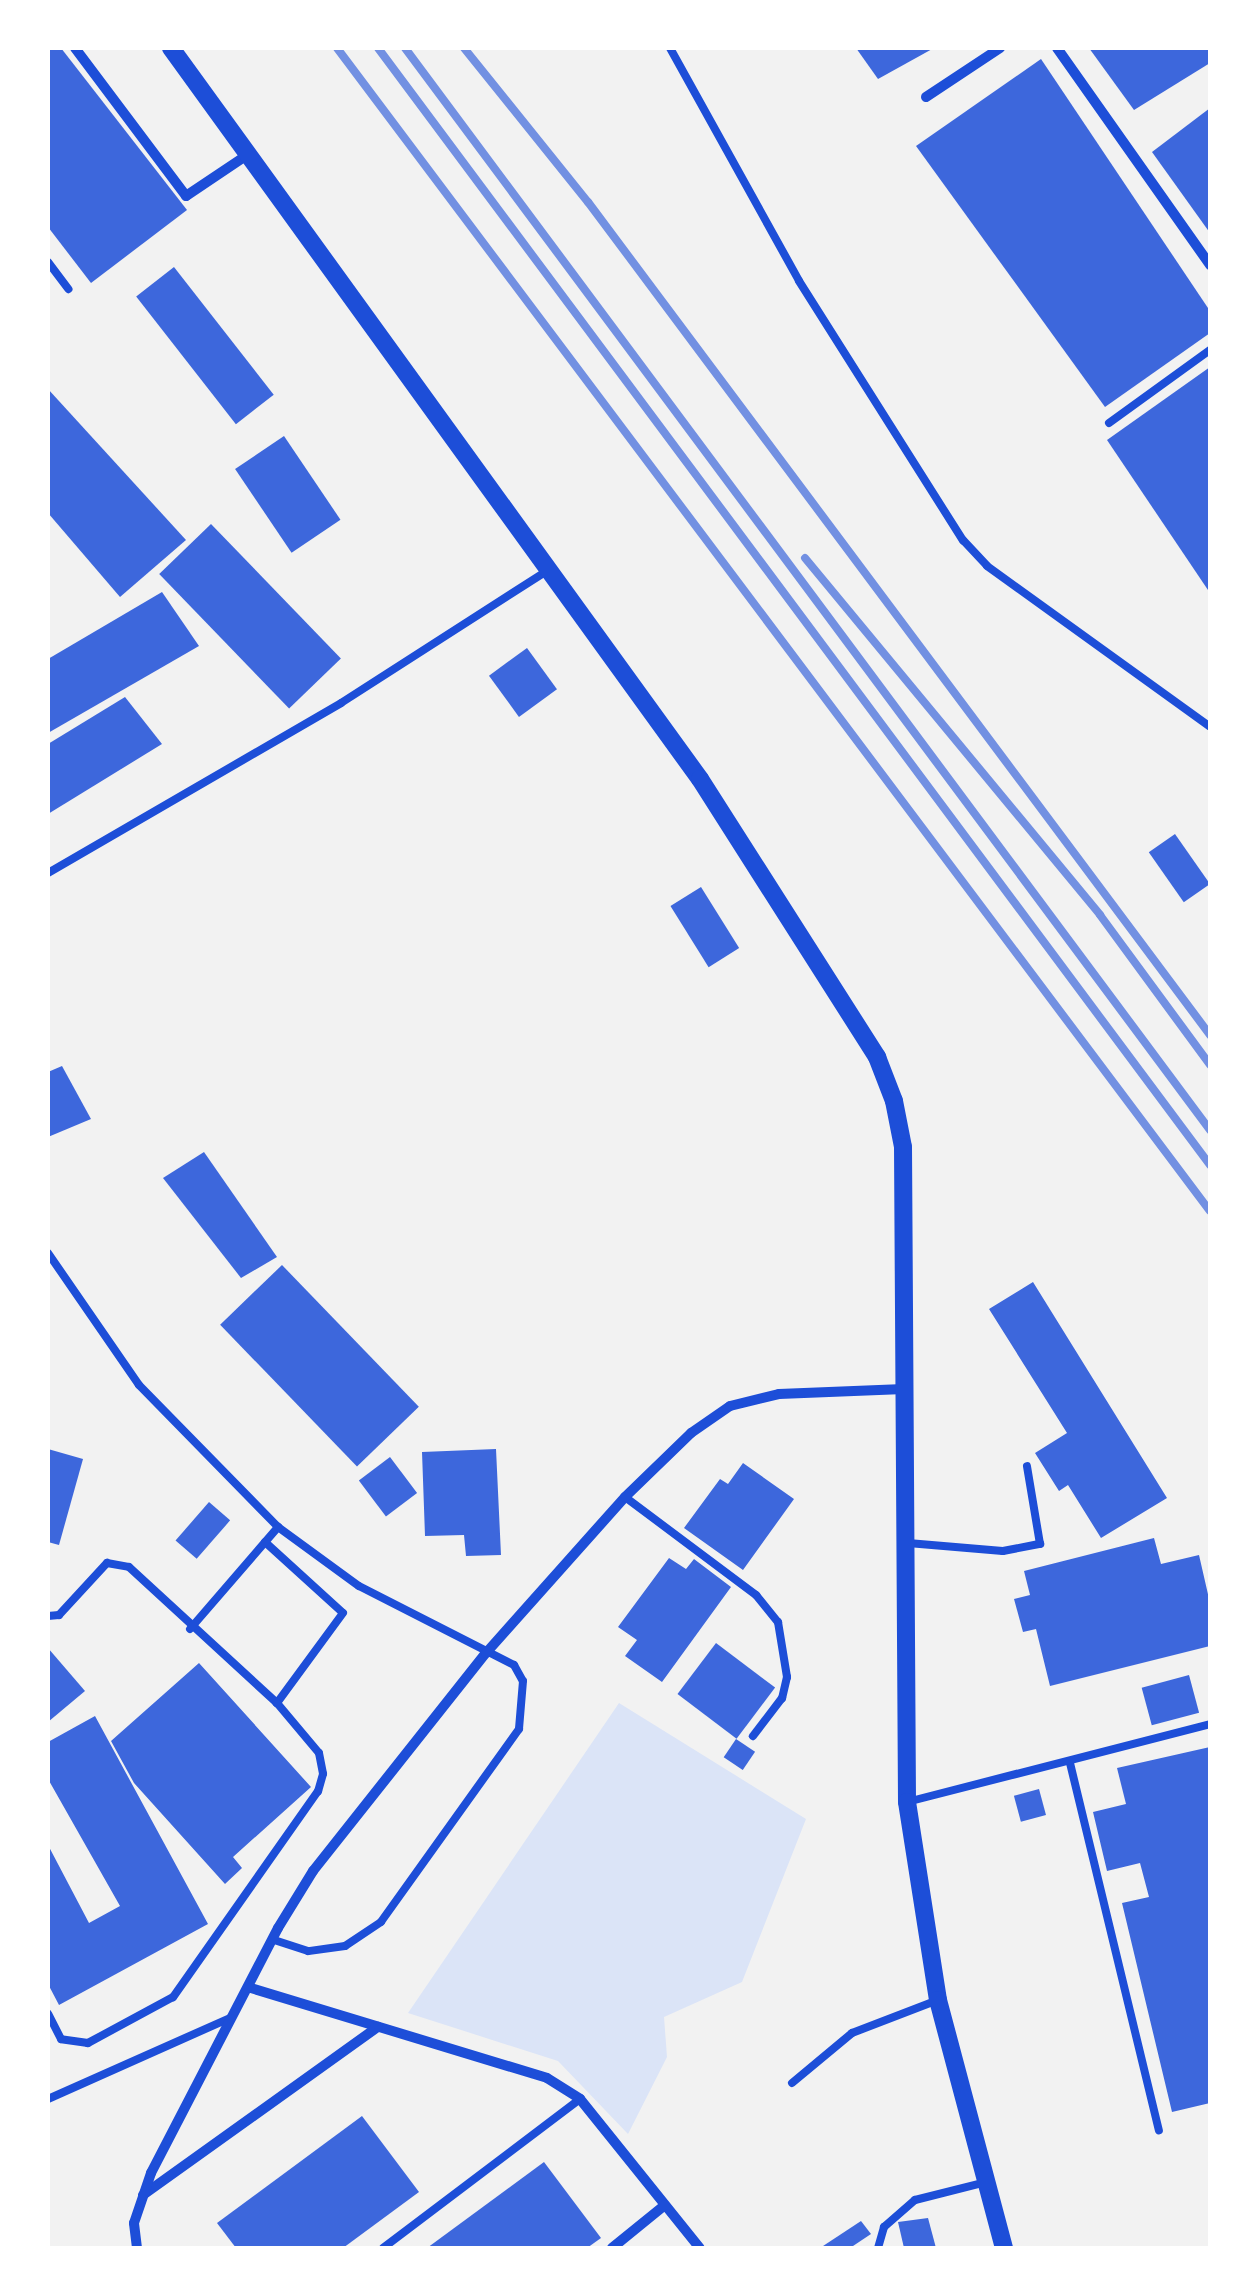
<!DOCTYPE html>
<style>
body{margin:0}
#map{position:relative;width:1258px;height:2296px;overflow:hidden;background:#f2f2f2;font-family:"Asap Condensed",sans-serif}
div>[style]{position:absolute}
.green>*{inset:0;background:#dbe4f7}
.building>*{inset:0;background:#3d67dc;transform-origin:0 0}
.service>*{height:8px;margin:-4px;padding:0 4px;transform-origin:4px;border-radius:4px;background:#1d4ed8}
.minor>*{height:10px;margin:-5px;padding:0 5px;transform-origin:5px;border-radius:5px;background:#1d4ed8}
.tertiary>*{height:18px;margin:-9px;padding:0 9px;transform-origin:9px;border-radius:9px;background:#1d4ed8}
.rail>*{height:8px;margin:-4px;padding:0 4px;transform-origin:4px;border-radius:4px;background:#7290e2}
span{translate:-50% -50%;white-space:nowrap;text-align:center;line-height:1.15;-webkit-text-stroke:9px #fff;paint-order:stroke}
.frame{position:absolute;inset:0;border:50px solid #fff;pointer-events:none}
</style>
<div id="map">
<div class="green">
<i style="clip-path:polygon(619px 1703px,806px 1819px,742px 1982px,664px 2017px,667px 2057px,628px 2134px,558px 2061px,408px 2013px)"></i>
</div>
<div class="building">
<i style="clip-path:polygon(48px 48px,61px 48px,187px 210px,91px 283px,48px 227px)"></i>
<i style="clip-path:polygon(856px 48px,934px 48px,878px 79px)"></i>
<i style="clip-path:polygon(1089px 48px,1210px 48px,1210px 63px,1134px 110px)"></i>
<i style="clip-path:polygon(1041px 59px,1210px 311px,1210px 333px,1105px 407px,916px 146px)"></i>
<i style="clip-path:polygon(1210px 108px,1210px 233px,1152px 152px)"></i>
<i style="left:174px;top:267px;width:162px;height:48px;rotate:52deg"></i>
<i style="clip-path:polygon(1210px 367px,1210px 593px,1107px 440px)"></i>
<i style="clip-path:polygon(48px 389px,186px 540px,120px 597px,48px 513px)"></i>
<i style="left:284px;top:436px;width:101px;height:59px;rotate:56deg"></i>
<i style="left:211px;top:524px;width:187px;height:72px;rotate:46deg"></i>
<i style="clip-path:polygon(162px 592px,199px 646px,48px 733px,48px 659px)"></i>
<i style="left:527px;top:648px;width:51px;height:47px;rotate:54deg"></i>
<i style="clip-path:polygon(125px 697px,162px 744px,48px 814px,48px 744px)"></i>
<i style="left:1175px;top:834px;width:61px;height:32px;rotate:55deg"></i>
<i style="left:701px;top:887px;width:72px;height:36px;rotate:58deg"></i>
<i style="clip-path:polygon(62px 1066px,91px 1119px,48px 1137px,48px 1072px)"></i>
<i style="clip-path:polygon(204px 1152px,277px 1257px,241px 1278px,163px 1178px)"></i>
<i style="left:282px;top:1265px;width:197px;height:86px;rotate:46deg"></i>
<i style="clip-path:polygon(1033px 1282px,1167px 1498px,1101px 1538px,1068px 1485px,1059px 1491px,1035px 1453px,1067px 1433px,989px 1309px)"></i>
<i style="clip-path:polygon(48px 1449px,83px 1459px,59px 1545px,48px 1542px)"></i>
<i style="clip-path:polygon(496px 1449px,501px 1555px,466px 1556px,464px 1535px,425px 1536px,422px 1452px)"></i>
<i style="left:390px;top:1457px;width:45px;height:39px;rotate:53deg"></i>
<i style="clip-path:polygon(743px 1463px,794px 1499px,743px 1570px,684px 1528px,720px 1479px,728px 1484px)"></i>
<i style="left:209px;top:1502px;width:28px;height:51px;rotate:41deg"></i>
<i style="clip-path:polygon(1154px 1538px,1161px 1564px,1199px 1555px,1210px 1603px,1210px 1646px,1050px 1686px,1036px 1629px,1023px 1632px,1014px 1599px,1030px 1595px,1024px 1571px)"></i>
<i style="clip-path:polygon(669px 1558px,686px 1569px,694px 1559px,731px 1587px,662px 1682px,625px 1656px,637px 1640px,618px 1627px)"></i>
<i style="left:716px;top:1643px;width:74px;height:64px;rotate:37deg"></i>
<i style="clip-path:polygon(48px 1648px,85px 1691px,48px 1722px)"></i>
<i style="clip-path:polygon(199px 1663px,311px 1787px,233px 1857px,242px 1868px,225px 1884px,134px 1783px,111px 1741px)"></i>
<i style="left:1189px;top:1675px;width:39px;height:49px;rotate:75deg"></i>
<i style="clip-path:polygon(95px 1716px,208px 1924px,59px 2005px,48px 1984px,48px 1845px,89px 1923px,120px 1906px,48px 1779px,48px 1742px)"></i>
<i style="left:736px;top:1739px;width:23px;height:22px;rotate:34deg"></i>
<i style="clip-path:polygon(1210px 1747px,1210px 2103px,1172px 2112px,1122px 1903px,1149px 1897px,1140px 1863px,1107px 1871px,1093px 1812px,1126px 1804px,1117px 1768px)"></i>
<i style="left:1039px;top:1789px;width:27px;height:26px;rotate:75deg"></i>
<i style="clip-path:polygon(362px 2116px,419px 2192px,343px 2248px,236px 2248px,217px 2223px)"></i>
<i style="clip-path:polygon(544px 2162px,601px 2238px,587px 2248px,427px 2248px)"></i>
<i style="clip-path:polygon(928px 2218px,936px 2248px,904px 2248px,898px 2222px)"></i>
<i style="clip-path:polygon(861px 2221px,871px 2234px,850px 2248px,820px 2248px)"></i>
</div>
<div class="service">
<i style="left:670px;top:48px;width:266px;rotate:61deg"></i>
<i style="left:799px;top:281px;width:307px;rotate:57.7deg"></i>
<i style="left:963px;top:540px;width:35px;rotate:47deg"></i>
<i style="left:987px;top:566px;width:275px;rotate:35.8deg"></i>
<i style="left:48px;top:262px;width:34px;rotate:53deg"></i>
<i style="left:1109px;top:423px;width:125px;rotate:-35.9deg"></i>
<i style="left:48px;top:873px;width:339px;rotate:-30.1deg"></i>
<i style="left:341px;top:703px;width:242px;rotate:-32.7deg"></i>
<i style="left:48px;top:1253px;width:160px;rotate:55.4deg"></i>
<i style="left:139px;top:1385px;width:199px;rotate:45.6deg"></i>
<i style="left:278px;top:1527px;width:100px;rotate:36.1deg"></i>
<i style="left:359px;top:1586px;width:174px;rotate:27deg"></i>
<i style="left:514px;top:1665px;width:18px;rotate:61deg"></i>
<i style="left:523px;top:1681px;width:48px;rotate:94.8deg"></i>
<i style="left:519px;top:1729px;width:237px;rotate:125.6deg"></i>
<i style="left:381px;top:1922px;width:43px;rotate:146.3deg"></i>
<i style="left:345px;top:1946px;width:37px;rotate:172deg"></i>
<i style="left:308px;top:1951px;width:38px;rotate:-162deg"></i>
<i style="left:625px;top:1497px;width:164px;rotate:36.8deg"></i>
<i style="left:756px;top:1595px;width:35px;rotate:51deg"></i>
<i style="left:778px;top:1622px;width:56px;rotate:80.7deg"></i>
<i style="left:787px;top:1677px;width:22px;rotate:103deg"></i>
<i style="left:782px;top:1698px;width:48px;rotate:127.3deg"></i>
<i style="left:265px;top:1542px;width:105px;rotate:42.3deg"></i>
<i style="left:343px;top:1613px;width:112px;rotate:126.3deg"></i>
<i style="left:908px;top:1543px;width:95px;rotate:4.8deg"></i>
<i style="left:1003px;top:1551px;width:38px;rotate:-11deg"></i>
<i style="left:1040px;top:1544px;width:79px;rotate:-99.5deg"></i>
<i style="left:48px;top:1616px;width:11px;rotate:-5deg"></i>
<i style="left:59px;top:1615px;width:71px;rotate:-47.3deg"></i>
<i style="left:107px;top:1563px;width:22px;rotate:10deg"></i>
<i style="left:129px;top:1567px;width:201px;rotate:42.6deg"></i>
<i style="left:277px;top:1703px;width:65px;rotate:50deg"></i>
<i style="left:319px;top:1753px;width:21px;rotate:79deg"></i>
<i style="left:323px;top:1774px;width:18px;rotate:106deg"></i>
<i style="left:318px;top:1791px;width:252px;rotate:125.1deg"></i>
<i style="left:173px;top:1997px;width:97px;rotate:151.6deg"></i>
<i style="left:88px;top:2043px;width:27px;rotate:-172deg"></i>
<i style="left:61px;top:2039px;width:28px;rotate:-117deg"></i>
<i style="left:190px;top:1629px;width:135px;rotate:-49.2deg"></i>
<i style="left:1070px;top:1763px;width:378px;rotate:76.4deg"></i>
<i style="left:907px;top:1802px;width:313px;rotate:-14.4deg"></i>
<i style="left:792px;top:2083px;width:78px;rotate:-39.8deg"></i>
<i style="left:852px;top:2033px;width:92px;rotate:-21deg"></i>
<i style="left:48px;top:2099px;width:199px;rotate:-24deg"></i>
<i style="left:383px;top:2248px;width:247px;rotate:-37.1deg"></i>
<i style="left:878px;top:2248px;width:22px;rotate:-74deg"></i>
<i style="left:884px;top:2227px;width:41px;rotate:-41.1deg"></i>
<i style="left:915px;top:2200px;width:69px;rotate:-14.2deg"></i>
</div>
<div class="minor">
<i style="left:75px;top:48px;width:185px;rotate:53.1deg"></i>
<i style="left:186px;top:196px;width:77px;rotate:-33.9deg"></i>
<i style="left:1057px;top:48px;width:266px;rotate:54.8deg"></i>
<i style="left:926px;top:97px;width:89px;rotate:-33.5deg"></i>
<i style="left:251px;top:1988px;width:309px;rotate:16.9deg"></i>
<i style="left:547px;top:2078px;width:39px;rotate:32deg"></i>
<i style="left:580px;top:2099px;width:191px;rotate:51.2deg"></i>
<i style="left:143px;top:2195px;width:289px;rotate:-35.6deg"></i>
<i style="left:137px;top:2248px;width:25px;rotate:-97deg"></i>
<i style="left:134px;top:2223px;width:53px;rotate:-71.2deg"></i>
<i style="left:151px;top:2173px;width:276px;rotate:-62.6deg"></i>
<i style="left:278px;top:1928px;width:67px;rotate:-58.4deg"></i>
<i style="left:313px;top:1871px;width:278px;rotate:-51.6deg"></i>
<i style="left:486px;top:1653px;width:209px;rotate:-48.3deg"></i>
<i style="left:625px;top:1497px;width:92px;rotate:-44.1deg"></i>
<i style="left:691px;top:1433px;width:47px;rotate:-34.7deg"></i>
<i style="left:730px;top:1406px;width:50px;rotate:-13.8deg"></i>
<i style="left:779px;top:1394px;width:125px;rotate:-2.3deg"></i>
<i style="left:612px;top:2248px;width:68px;rotate:-39.1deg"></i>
</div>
<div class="tertiary">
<i style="left:171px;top:48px;width:902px;rotate:54.11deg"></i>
<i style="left:700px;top:779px;width:330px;rotate:57.5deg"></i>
<i style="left:877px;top:1057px;width:47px;rotate:68.9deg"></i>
<i style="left:894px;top:1101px;width:47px;rotate:78.9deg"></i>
<i style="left:903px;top:1147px;width:655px;rotate:89.65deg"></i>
<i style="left:907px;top:1802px;width:200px;rotate:81.1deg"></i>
<i style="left:938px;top:2000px;width:257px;rotate:75.1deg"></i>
</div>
<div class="rail">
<i style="left:337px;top:48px;width:1454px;rotate:53.11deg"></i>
<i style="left:378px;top:48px;width:1393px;rotate:53.32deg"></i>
<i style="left:405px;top:48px;width:1349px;rotate:53.35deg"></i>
<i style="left:464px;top:48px;width:198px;rotate:51.2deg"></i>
<i style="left:588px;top:202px;width:1040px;rotate:53.25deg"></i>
<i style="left:805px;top:558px;width:463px;rotate:50.4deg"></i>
<i style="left:1100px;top:915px;width:186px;rotate:53.7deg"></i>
</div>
<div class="frame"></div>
</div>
